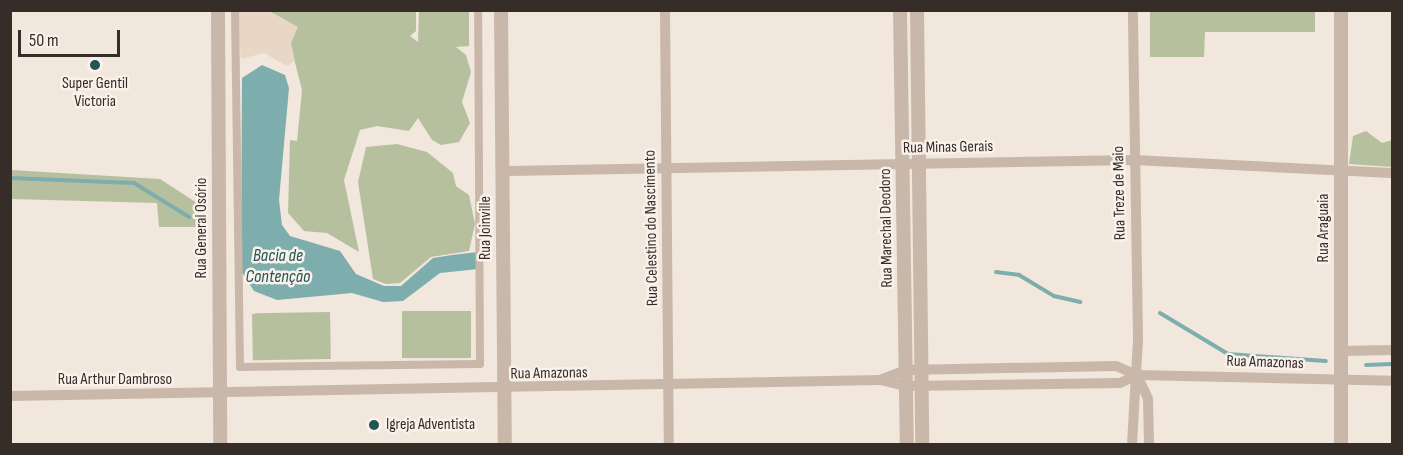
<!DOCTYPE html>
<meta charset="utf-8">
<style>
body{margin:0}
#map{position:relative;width:1403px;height:455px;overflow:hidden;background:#f1e7dd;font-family:"Sofia Sans Condensed",sans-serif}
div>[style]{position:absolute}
.green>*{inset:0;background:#b6c09e;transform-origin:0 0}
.plaza>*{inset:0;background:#e8d7c5}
.water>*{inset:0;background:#7eadad}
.stream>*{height:4px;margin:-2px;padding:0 2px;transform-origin:2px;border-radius:2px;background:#7eadad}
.pedestrian>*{height:8px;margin:-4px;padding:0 4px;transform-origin:4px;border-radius:4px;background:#c9b7aa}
.minor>*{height:10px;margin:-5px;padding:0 5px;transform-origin:5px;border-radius:5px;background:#c9b7aa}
.tertiary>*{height:14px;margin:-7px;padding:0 7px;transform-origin:7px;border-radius:7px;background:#c9b7aa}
.dots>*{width:16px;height:16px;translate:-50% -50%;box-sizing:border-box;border:3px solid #f9f1ea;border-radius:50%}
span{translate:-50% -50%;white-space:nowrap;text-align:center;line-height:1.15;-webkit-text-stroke:5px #f9f1ea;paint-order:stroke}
.poi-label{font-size:16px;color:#362d29}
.left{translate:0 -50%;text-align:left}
.street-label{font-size:16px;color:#362d29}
.water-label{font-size:18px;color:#215556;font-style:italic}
.frame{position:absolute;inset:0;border:12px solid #362d29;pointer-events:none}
.scale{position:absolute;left:18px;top:30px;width:102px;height:27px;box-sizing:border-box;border:3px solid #362d29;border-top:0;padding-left:8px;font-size:18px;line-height:21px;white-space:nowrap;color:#362d29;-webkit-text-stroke:4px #f9f1ea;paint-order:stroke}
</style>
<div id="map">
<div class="green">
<i style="clip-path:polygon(269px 11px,416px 12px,416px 31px,410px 36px,418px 42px,419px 11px,469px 11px,469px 46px,456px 47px,466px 55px,471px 72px,462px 102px,470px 123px,459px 142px,441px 145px,432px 140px,418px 118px,409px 131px,377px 126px,360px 130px,344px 180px,359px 252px,327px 233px,304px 231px,288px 213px,290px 140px,297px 141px,302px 90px,291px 47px,284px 42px,294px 25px)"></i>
<i style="clip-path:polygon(1150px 11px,1315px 11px,1315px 32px,1205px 32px,1204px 57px,1150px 57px)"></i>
<i style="clip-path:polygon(1366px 131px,1382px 143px,1392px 140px,1392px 167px,1349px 164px,1353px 136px)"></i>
<i style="clip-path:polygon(397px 144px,427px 152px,453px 173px,456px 186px,469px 195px,475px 224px,469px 251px,431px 257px,400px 283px,386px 284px,373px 279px,358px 182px,366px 147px)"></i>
<i style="clip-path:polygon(11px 170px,160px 179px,197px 203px,196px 227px,159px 227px,157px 203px,11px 199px)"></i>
<i style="left:402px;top:311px;width:69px;height:47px"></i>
<i style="left:330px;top:312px;width:47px;height:78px;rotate:89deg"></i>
</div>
<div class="plaza">
<i style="clip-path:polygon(236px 11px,269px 11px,298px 27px,291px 43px,295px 61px,287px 66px,264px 53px,241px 59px)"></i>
</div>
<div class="water">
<i style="clip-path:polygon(262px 65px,285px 75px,289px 88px,279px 200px,282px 225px,290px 236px,340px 251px,356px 274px,384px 286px,401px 286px,433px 258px,452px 255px,478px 252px,478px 269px,440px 273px,403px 301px,383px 302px,352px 293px,277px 300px,254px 291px,241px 271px,242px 78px)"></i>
</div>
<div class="stream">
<i style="left:10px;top:178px;width:124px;rotate:2.3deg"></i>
<i style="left:134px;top:183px;width:65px;rotate:31.7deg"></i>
<i style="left:996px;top:272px;width:23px;rotate:7deg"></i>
<i style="left:1019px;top:275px;width:41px;rotate:31deg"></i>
<i style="left:1054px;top:296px;width:27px;rotate:13deg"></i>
<i style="left:1160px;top:313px;width:79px;rotate:31.1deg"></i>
<i style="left:1228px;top:354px;width:98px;rotate:4.1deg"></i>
<i style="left:1366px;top:365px;width:26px;rotate:-2deg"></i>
</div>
<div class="pedestrian">
<i style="left:235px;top:10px;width:357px;rotate:89.2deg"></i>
<i style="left:240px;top:367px;width:240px;rotate:-0.7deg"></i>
<i style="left:480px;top:364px;width:354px;rotate:-90.3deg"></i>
</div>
<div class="minor">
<i style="left:665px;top:10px;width:434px;rotate:89.5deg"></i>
<i style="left:502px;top:171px;width:632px;rotate:-1deg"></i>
<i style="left:1134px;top:160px;width:258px;rotate:2.9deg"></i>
<i style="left:1342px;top:351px;width:50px;rotate:-1.1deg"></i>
<i style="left:1137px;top:375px;width:26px;rotate:65deg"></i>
<i style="left:1148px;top:399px;width:45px;rotate:88.7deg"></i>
<i style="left:880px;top:380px;width:28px;rotate:-21deg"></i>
<i style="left:906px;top:370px;width:210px;rotate:-1.1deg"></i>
<i style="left:1116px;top:366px;width:23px;rotate:23deg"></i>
<i style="left:1137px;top:375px;width:255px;rotate:1.3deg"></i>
<i style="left:10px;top:396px;width:870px;rotate:-1.05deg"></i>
<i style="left:880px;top:380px;width:27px;rotate:13deg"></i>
<i style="left:906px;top:386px;width:214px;rotate:-0.8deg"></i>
<i style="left:1120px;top:383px;width:19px;rotate:-25deg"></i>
<i style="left:1132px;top:444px;width:105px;rotate:-86.7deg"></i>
<i style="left:1138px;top:339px;width:329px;rotate:-90.9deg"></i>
</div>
<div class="tertiary">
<i style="left:218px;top:10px;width:434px;rotate:89.7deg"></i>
<i style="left:501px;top:10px;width:434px;rotate:89.5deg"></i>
<i style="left:900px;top:10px;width:434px;rotate:89.1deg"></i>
<i style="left:917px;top:10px;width:434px;rotate:89.3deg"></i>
<i style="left:1341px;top:10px;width:434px;rotate:90deg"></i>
</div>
<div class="dots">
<i style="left:95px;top:65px;background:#215556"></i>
<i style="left:374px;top:425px;background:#215556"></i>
</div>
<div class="poi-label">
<span style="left:95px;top:93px">Super Gentil<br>Victoria</span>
<span class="left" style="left:386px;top:425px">Igreja Adventista</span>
</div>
<div class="street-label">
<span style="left:948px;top:148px;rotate:-1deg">Rua Minas Gerais</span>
<span style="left:1120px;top:193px;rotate:-91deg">Rua Treze de Maio</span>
<span style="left:202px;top:228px;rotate:-90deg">Rua General Osório</span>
<span style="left:486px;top:228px;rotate:-90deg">Rua Joinville</span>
<span style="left:652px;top:228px;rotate:-91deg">Rua Celestino do Nascimento</span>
<span style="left:887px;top:228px;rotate:-91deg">Rua Marechal Deodoro</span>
<span style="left:1324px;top:228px;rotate:-90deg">Rua Araguaia</span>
<span style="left:1265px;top:363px;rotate:2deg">Rua Amazonas</span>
<span style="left:549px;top:374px;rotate:-1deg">Rua Amazonas</span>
<span style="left:115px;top:380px">Rua Arthur Dambroso</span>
</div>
<div class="water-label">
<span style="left:278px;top:267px">Bacia de<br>Contenção</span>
</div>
<div class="frame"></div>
<div class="scale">50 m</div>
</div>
